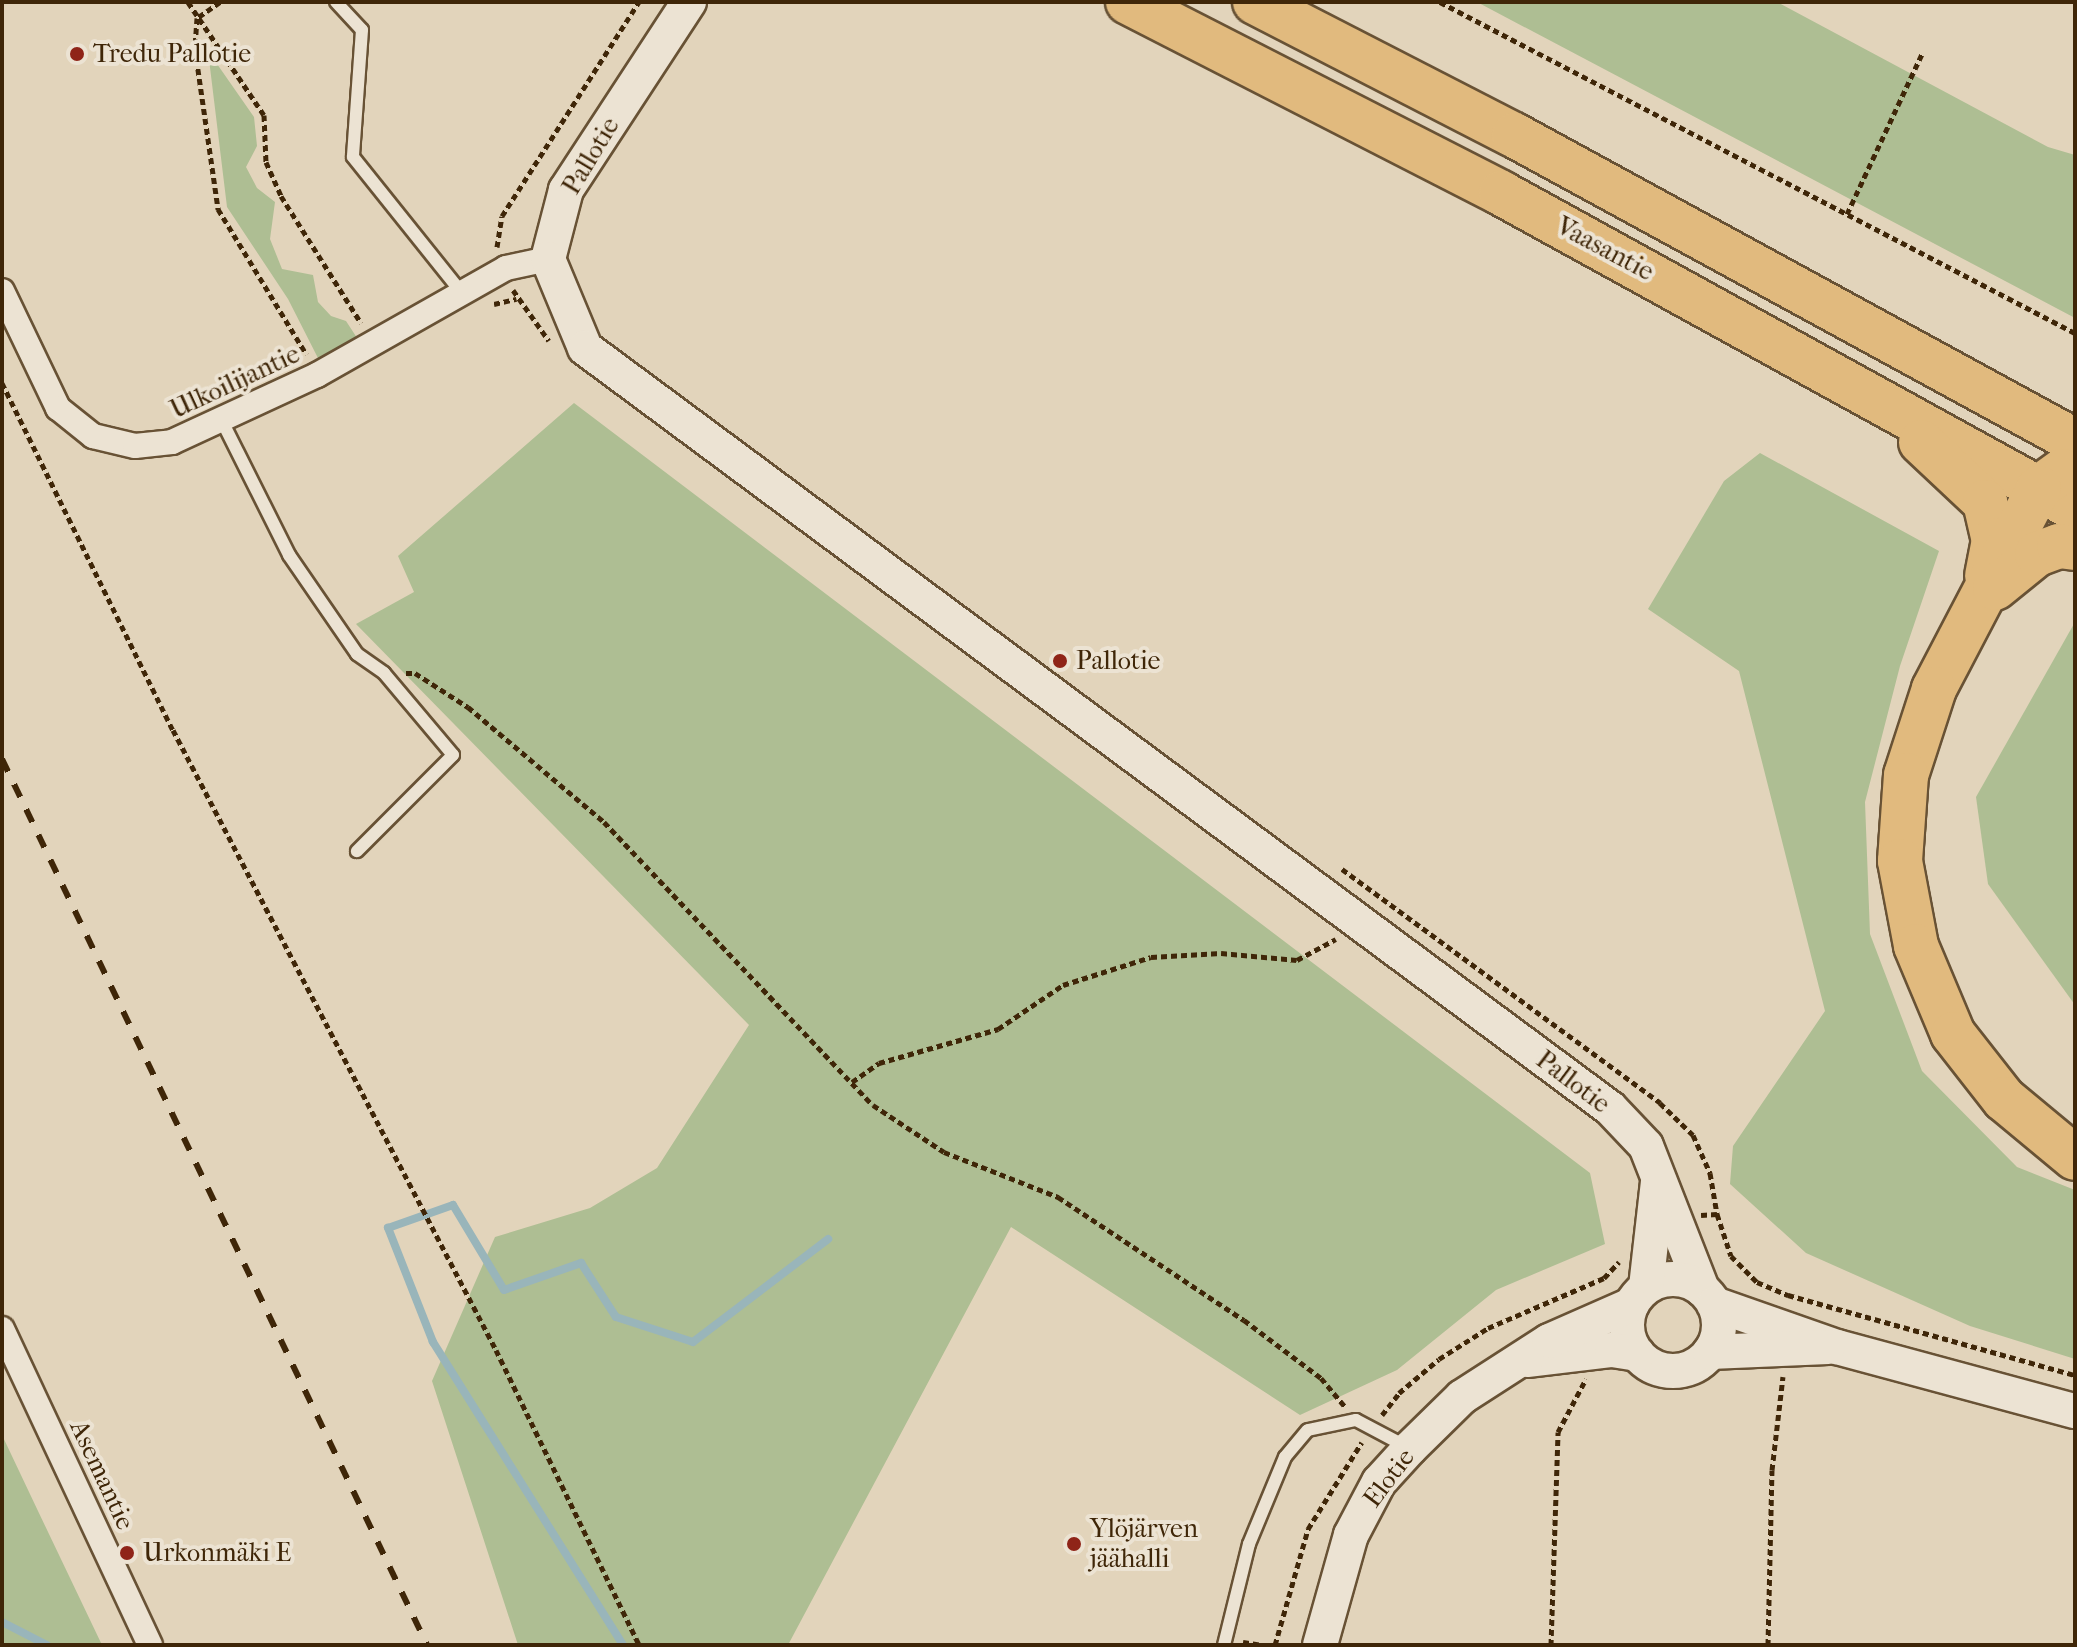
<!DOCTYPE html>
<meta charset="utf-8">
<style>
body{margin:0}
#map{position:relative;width:2077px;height:1647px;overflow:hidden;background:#e2d4bb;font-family:"IM FELL French Canon",serif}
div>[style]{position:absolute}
.green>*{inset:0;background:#aebe93}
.stream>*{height:8px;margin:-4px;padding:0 4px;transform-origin:4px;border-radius:4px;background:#99b5ba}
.path>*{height:5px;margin-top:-2.5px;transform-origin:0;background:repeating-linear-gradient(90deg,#3f2608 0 6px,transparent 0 10px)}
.roads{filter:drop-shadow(2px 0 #685235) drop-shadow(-2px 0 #685235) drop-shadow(0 2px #685235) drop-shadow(0 -2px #685235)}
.lane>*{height:12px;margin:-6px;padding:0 6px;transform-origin:6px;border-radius:6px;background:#ece3d3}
.street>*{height:24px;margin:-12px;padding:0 12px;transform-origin:12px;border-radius:12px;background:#ece3d3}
.secondary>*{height:34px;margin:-17px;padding:0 17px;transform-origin:17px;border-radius:17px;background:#ece3d3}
.secondary>.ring{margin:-17px;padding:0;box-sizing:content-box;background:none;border:34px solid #ece3d3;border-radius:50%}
.highway>*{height:44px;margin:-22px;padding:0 22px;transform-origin:22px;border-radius:22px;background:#e1ba7e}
.rail>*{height:6px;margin-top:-3px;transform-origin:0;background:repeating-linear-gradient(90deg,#3f2608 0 14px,transparent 0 28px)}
.dots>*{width:22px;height:22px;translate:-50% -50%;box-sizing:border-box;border:4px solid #ece3d3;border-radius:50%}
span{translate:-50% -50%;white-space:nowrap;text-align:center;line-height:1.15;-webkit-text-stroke:8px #ece3d3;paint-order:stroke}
.poi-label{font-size:26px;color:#3f2608}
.left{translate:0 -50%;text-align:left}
.street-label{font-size:26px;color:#3f2608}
.frame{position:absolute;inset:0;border:4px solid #3f2608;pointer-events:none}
</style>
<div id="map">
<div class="green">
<i style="clip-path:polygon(1477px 2px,1777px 2px,2048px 147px,2075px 155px,2075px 318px)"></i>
<i style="clip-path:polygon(208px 51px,254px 117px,257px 146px,246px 167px,257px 188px,275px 202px,270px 239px,282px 269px,313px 275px,318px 302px,331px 316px,346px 321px,361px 344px,321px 364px,288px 299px,227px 207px)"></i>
<i style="clip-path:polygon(574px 403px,1590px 1173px,1605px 1244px,1496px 1290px,1397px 1370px,1300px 1415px,1011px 1227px,788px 1645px,518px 1645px,432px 1381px,495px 1237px,590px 1208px,657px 1168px,749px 1025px,356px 624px,414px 592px,398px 556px)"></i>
<i style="clip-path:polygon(1760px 453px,1939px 551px,1900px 666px,1865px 802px,1870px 934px,1922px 1071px,2017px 1167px,2075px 1190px,2075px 1359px,1970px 1326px,1806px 1253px,1730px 1184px,1733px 1146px,1825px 1011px,1739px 671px,1648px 609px,1724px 481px)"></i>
<i style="clip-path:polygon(2075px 622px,2075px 1005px,1988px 884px,1976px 797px)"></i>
<i style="clip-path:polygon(2px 1435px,38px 1511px,102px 1645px,2px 1645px)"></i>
</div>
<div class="stream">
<i style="left:2px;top:1622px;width:51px;rotate:27.1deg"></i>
<i style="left:623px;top:1645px;width:358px;rotate:-122.1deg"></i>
<i style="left:433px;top:1342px;width:123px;rotate:-111.5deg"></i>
<i style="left:388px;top:1228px;width:69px;rotate:-19.5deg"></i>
<i style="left:453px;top:1205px;width:99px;rotate:59deg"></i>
<i style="left:504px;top:1290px;width:82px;rotate:-19.3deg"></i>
<i style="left:581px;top:1263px;width:64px;rotate:57.1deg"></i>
<i style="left:616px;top:1317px;width:81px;rotate:18deg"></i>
<i style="left:693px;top:1342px;width:170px;rotate:-37.3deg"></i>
</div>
<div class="path">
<i style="left:188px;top:2px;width:136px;rotate:56.1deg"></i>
<i style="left:264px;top:115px;width:47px;rotate:87.6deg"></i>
<i style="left:266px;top:162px;width:37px;rotate:66deg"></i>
<i style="left:281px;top:196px;width:150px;rotate:57.8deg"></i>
<i style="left:220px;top:2px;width:28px;rotate:145deg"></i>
<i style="left:197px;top:18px;width:31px;rotate:94deg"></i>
<i style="left:195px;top:49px;width:162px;rotate:81.8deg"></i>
<i style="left:218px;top:209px;width:170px;rotate:58.7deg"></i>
<i style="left:1440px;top:2px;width:716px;rotate:27.53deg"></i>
<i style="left:1847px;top:214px;width:179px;rotate:-64.9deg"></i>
<i style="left:497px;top:247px;width:31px;rotate:-81deg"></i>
<i style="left:502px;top:216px;width:254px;rotate:-57.4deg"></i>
<i style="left:513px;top:290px;width:62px;rotate:54.8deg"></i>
<i style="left:494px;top:304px;width:23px;rotate:-13deg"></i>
<i style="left:2px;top:383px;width:387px;rotate:63.8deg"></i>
<i style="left:173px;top:730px;width:699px;rotate:62.48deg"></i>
<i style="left:496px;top:1350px;width:328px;rotate:64.1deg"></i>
<i style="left:406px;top:673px;width:9px"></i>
<i style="left:415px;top:673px;width:63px;rotate:32.7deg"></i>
<i style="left:468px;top:707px;width:178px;rotate:40.2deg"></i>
<i style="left:604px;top:822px;width:390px;rotate:46.5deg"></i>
<i style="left:873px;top:1105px;width:85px;rotate:33.5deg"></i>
<i style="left:944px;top:1152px;width:123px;rotate:21.5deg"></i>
<i style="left:1058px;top:1197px;width:223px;rotate:33.5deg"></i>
<i style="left:1244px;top:1320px;width:96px;rotate:37deg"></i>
<i style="left:1321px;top:1378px;width:38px;rotate:50deg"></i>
<i style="left:1342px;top:869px;width:395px;rotate:36.3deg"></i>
<i style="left:1660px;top:1103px;width:46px;rotate:44.1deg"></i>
<i style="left:1693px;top:1135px;width:42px;rotate:65.9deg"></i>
<i style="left:1710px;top:1173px;width:42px;rotate:80.3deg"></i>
<i style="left:852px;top:1082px;width:33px;rotate:-35deg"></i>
<i style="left:879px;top:1063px;width:124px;rotate:-15.9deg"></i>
<i style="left:998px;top:1029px;width:78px;rotate:-34.1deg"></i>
<i style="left:1063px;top:985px;width:92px;rotate:-17.7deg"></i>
<i style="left:1151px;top:957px;width:70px;rotate:-3.3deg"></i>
<i style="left:1221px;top:953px;width:76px;rotate:5.3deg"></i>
<i style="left:1297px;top:960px;width:44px;rotate:-28.3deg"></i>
<i style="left:1701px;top:1215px;width:16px;rotate:-4deg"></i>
<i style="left:1717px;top:1214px;width:44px;rotate:71.6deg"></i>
<i style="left:1731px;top:1256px;width:37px;rotate:45deg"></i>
<i style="left:1757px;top:1282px;width:34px;rotate:23deg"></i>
<i style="left:1788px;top:1295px;width:298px;rotate:15.6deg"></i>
<i style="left:1382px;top:1415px;width:28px;rotate:-52deg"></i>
<i style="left:1399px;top:1393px;width:52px;rotate:-40.4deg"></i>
<i style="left:1439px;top:1359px;width:58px;rotate:-32.3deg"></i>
<i style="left:1488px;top:1328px;width:126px;rotate:-23.3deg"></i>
<i style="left:1604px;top:1278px;width:22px;rotate:-47deg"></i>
<i style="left:1243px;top:1642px;width:18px;rotate:9deg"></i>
<i style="left:1275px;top:1645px;width:121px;rotate:-74.1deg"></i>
<i style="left:1308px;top:1529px;width:102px;rotate:-58.2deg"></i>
<i style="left:1551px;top:1645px;width:213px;rotate:-88.1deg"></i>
<i style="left:1558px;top:1432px;width:60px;rotate:-62.2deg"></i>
<i style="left:1768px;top:1645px;width:175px;rotate:-88.7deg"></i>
<i style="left:1772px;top:1470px;width:94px;rotate:-83.3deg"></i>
</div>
<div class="roads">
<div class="lane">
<i style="left:336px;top:2px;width:38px;rotate:47deg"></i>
<i style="left:362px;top:30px;width:127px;rotate:94.1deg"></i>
<i style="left:353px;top:157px;width:173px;rotate:51.3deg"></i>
<i style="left:221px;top:419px;width:152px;rotate:63.4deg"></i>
<i style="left:289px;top:555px;width:120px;rotate:55.5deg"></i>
<i style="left:357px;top:654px;width:33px;rotate:35deg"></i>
<i style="left:384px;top:673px;width:107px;rotate:49.9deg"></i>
<i style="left:453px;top:755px;width:136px;rotate:135deg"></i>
<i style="left:1224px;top:1645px;width:104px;rotate:-76.1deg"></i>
<i style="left:1249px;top:1544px;width:94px;rotate:-67.5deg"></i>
<i style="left:1285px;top:1457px;width:35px;rotate:-50deg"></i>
<i style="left:1308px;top:1430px;width:49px;rotate:-11.8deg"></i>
<i style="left:1356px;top:1420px;width:58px;rotate:27.9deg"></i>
</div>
<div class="street">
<i style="left:2px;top:291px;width:130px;rotate:64.4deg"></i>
<i style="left:58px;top:408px;width:45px;rotate:38.7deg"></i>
<i style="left:93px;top:436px;width:43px;rotate:13.4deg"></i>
<i style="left:135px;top:446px;width:37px;rotate:-6deg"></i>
<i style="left:172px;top:442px;width:160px;rotate:-24.8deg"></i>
<i style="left:317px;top:375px;width:217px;rotate:-29.5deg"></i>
<i style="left:506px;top:268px;width:43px;rotate:-12.1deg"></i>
<i style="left:2px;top:1329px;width:349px;rotate:64.9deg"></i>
</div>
<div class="secondary">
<i style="left:689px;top:2px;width:225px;rotate:123.2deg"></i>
<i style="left:566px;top:190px;width:71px;rotate:104.6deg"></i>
<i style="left:548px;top:259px;width:96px;rotate:67.4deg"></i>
<i style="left:585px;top:348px;width:1276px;rotate:36.56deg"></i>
<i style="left:1610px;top:1108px;width:52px;rotate:46.5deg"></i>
<i style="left:1646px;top:1146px;width:154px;rotate:68.6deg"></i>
<i class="ring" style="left:1627px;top:1279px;width:58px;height:58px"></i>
<i style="left:1646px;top:1287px;width:106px;rotate:-83.5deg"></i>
<i style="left:1714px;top:1304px;width:130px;rotate:19.3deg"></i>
<i style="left:1837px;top:1347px;width:246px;rotate:15.1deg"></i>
<i style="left:1710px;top:1352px;width:118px;rotate:-2.4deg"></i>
<i style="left:1527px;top:1360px;width:86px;rotate:-6.7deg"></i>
<i style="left:1612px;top:1350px;width:26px;rotate:9deg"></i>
<i style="left:1320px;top:1645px;width:114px;rotate:-74.3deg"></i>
<i style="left:1351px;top:1535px;width:60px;rotate:-62.2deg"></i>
<i style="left:1379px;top:1482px;width:46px;rotate:-47.6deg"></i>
<i style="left:1410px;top:1448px;width:73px;rotate:-44.4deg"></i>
<i style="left:1462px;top:1397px;width:103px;rotate:-32.8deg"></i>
<i style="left:1549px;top:1341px;width:90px;rotate:-23.7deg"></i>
</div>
<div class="highway">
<i style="left:1128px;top:2px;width:419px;rotate:27.1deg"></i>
<i style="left:1501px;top:193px;width:655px;rotate:28.83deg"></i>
<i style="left:1255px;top:2px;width:291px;rotate:27.2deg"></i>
<i style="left:1514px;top:135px;width:639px;rotate:28.61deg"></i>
<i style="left:1921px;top:442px;width:88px;rotate:43.2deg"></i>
<i style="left:1985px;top:502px;width:39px;rotate:77deg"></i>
<i style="left:1994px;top:540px;width:36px;rotate:101deg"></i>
<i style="left:2062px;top:471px;width:29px;rotate:144deg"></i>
<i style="left:2039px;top:488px;width:227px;rotate:117.6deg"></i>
<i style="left:1934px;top:689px;width:90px;rotate:108deg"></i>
<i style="left:1906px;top:775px;width:86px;rotate:94deg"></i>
<i style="left:1900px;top:861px;width:86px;rotate:79.3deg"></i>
<i style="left:1916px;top:946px;width:95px;rotate:67.2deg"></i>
<i style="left:1953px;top:1034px;width:83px;rotate:51.9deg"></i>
<i style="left:2004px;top:1099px;width:92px;rotate:39.7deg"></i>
<i style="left:1995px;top:588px;width:54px;rotate:-39deg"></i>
<i style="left:2037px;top:554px;width:23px;rotate:-20deg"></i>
<i style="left:2059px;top:546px;width:16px;rotate:7deg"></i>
</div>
</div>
<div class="rail">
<i style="left:2px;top:759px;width:983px;rotate:64.37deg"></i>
</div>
<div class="dots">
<i style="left:77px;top:54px;background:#8f2418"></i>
<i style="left:1060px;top:661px;background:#8f2418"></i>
<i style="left:1074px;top:1544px;background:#8f2418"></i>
<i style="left:127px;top:1553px;background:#8f2418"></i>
</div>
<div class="poi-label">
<span class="left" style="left:93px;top:54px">Tredu Pallotie</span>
<span class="left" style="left:1076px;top:661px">Pallotie</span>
<span class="left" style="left:1090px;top:1544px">Ylöjärven<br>jäähalli</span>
<span class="left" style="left:143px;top:1553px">Urkonmäki E</span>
</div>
<div class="street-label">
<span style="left:591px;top:156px;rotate:-59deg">Pallotie</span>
<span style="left:1605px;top:249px;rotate:28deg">Vaasantie</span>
<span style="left:235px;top:382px;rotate:-25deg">Ulkoilijantie</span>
<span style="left:1573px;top:1082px;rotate:37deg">Pallotie</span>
<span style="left:102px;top:1475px;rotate:65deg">Asemantie</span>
<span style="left:1389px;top:1478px;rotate:-53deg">Elotie</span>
</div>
<div class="frame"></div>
</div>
